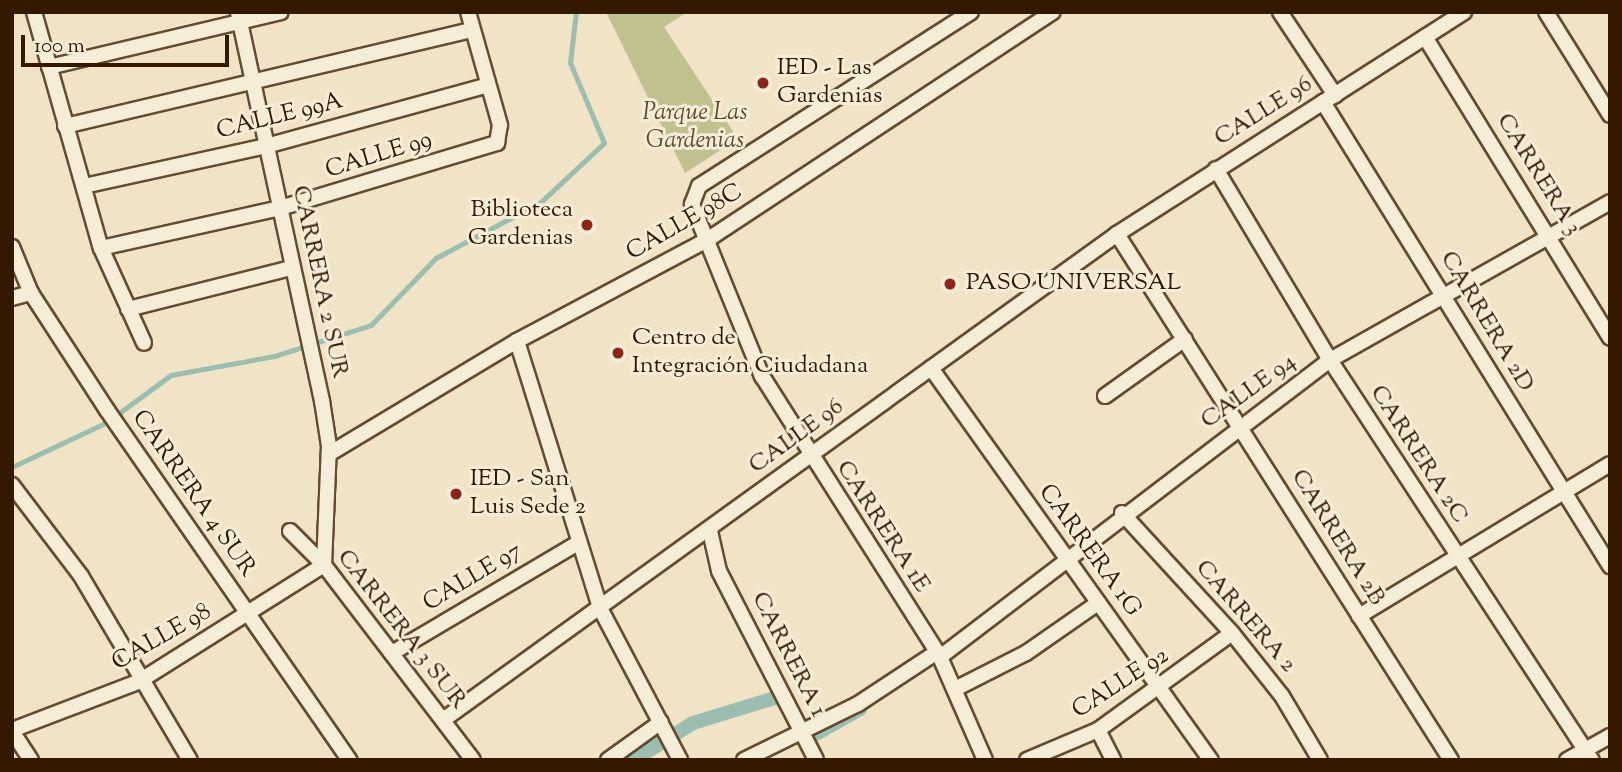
<!DOCTYPE html>
<meta charset="utf-8">
<style>
body{margin:0}
#map{position:relative;width:1622px;height:772px;overflow:hidden;background:#f1e3c5;font-family:"Sorts Mill Goudy",serif}
div>[style]{position:absolute}
.green>*{inset:0;background:#c1c190}
.stream>*{height:4.5px;margin:-2.25px;padding:0 2.25px;transform-origin:2.25px;border-radius:2.25px;background:#9bbeb0}
.canal>*{height:14px;margin:-7px;padding:0 7px;transform-origin:7px;border-radius:7px;background:#9bbeb0}
.roads{filter:drop-shadow(2px 0 #634c31) drop-shadow(-2px 0 #634c31) drop-shadow(0 2px #634c31) drop-shadow(0 -2px #634c31)}
.minor>*{height:14px;margin:-7px;padding:0 7px;transform-origin:7px;border-radius:7px;background:#f6edd9}
.dots>*{width:19px;height:19px;translate:-50% -50%;box-sizing:border-box;border:4px solid #f6edd9;border-radius:50%}
span{translate:-50% -50%;white-space:nowrap;text-align:center;line-height:1.15;-webkit-text-stroke:6px #f6edd9;paint-order:stroke}
.poi-label{font-size:24px;color:#341900}
.left{translate:0 -50%;text-align:left}
.right{translate:-100% -50%;text-align:right}
.street-label{font-size:24px;color:#341900}
.park-label{font-size:24px;color:#5e4b2b;font-style:italic}
.frame{position:absolute;inset:0;border:14px solid #341900;pointer-events:none}
.scale{position:absolute;left:21px;top:35px;width:208px;height:32px;box-sizing:border-box;border:4px solid #341900;border-top:0;padding-left:9px;font-size:21px;line-height:24px;white-space:nowrap;color:#341900;-webkit-text-stroke:5px #f6edd9;paint-order:stroke}
</style>
<div id="map">
<div class="green">
<i style="clip-path:polygon(606px 12px,687px 12px,664px 27px,738px 139px,685px 173px)"></i>
</div>
<div class="stream">
<i style="left:12px;top:467px;width:105px;rotate:-25.3deg"></i>
<i style="left:107px;top:422px;width:79px;rotate:-36.3deg"></i>
<i style="left:171px;top:375px;width:106px;rotate:-10.4deg"></i>
<i style="left:275px;top:356px;width:101px;rotate:-17.9deg"></i>
<i style="left:371px;top:325px;width:93px;rotate:-45.9deg"></i>
<i style="left:436px;top:258px;width:119px;rotate:-28.1deg"></i>
<i style="left:541px;top:202px;width:86px;rotate:-43.1deg"></i>
<i style="left:604px;top:143px;width:87px;rotate:-113deg"></i>
<i style="left:570px;top:63px;width:51px;rotate:-83.3deg"></i>
</div>
<div class="canal">
<i style="left:816px;top:734px;width:51px;rotate:-29.6deg"></i>
<i style="left:634px;top:760px;width:70px;rotate:-32.1deg"></i>
<i style="left:693px;top:723px;width:89px;rotate:-17deg"></i>
</div>
<div class="roads">
<div class="minor">
<i style="left:34px;top:12px;width:245px;rotate:74.2deg"></i>
<i style="left:101px;top:248px;width:104px;rotate:65.6deg"></i>
<i style="left:971px;top:12px;width:323px;rotate:147.4deg"></i>
<i style="left:699px;top:186px;width:19px;rotate:111deg"></i>
<i style="left:692px;top:204px;width:186px;rotate:67.9deg"></i>
<i style="left:762px;top:376px;width:333px;rotate:57.6deg"></i>
<i style="left:940px;top:657px;width:112px;rotate:66.4deg"></i>
<i style="left:1280px;top:12px;width:100px;rotate:56.5deg"></i>
<i style="left:1546px;top:12px;width:121px;rotate:58.1deg"></i>
<i style="left:1425px;top:37px;width:353px;rotate:58.4deg"></i>
<i style="left:49px;top:67px;width:238px;rotate:-13.3deg"></i>
<i style="left:1323px;top:102px;width:546px;rotate:58.26deg"></i>
<i style="left:65px;top:126px;width:418px;rotate:-13.3deg"></i>
<i style="left:1216px;top:169px;width:222px;rotate:59.2deg"></i>
<i style="left:1330px;top:360px;width:478px;rotate:56.8deg"></i>
<i style="left:84px;top:186px;width:186px;rotate:-12.4deg"></i>
<i style="left:266px;top:146px;width:228px;rotate:-15.3deg"></i>
<i style="left:1117px;top:234px;width:623px;rotate:57.59deg"></i>
<i style="left:12px;top:247px;width:50px;rotate:67.6deg"></i>
<i style="left:31px;top:293px;width:140px;rotate:57deg"></i>
<i style="left:107px;top:410px;width:426px;rotate:55.3deg"></i>
<i style="left:101px;top:248px;width:183px;rotate:-12.6deg"></i>
<i style="left:280px;top:208px;width:227px;rotate:-16.7deg"></i>
<i style="left:497px;top:143px;width:18px;rotate:-81deg"></i>
<i style="left:500px;top:125px;width:117px;rotate:-105.8deg"></i>
<i style="left:12px;top:298px;width:20px;rotate:-15deg"></i>
<i style="left:128px;top:309px;width:168px;rotate:-14.1deg"></i>
<i style="left:517px;top:341px;width:282px;rotate:72.7deg"></i>
<i style="left:601px;top:610px;width:170px;rotate:62.2deg"></i>
<i style="left:931px;top:368px;width:482px;rotate:54.5deg"></i>
<i style="left:1105px;top:396px;width:98px;rotate:-35.5deg"></i>
<i style="left:329px;top:454px;width:219px;rotate:-31deg"></i>
<i style="left:517px;top:341px;width:215px;rotate:-28deg"></i>
<i style="left:707px;top:240px;width:414px;rotate:-33.4deg"></i>
<i style="left:12px;top:485px;width:114px;rotate:52.8deg"></i>
<i style="left:81px;top:576px;width:214px;rotate:59.4deg"></i>
<i style="left:1122px;top:513px;width:163px;rotate:47.5deg"></i>
<i style="left:1232px;top:633px;width:80px;rotate:51.6deg"></i>
<i style="left:1282px;top:696px;width:74px;rotate:59.3deg"></i>
<i style="left:290px;top:531px;width:48px;rotate:45deg"></i>
<i style="left:324px;top:565px;width:245px;rotate:52.6deg"></i>
<i style="left:710px;top:531px;width:41px;rotate:77.3deg"></i>
<i style="left:719px;top:571px;width:212px;rotate:62.8deg"></i>
<i style="left:1359px;top:616px;width:293px;rotate:-31.2deg"></i>
<i style="left:392px;top:653px;width:216px;rotate:-30.6deg"></i>
<i style="left:940px;top:657px;width:490px;rotate:-37.3deg"></i>
<i style="left:1330px;top:360px;width:322px;rotate:-29.4deg"></i>
<i style="left:955px;top:689px;width:80px;rotate:-26.9deg"></i>
<i style="left:1026px;top:653px;width:88px;rotate:-34.8deg"></i>
<i style="left:443px;top:720px;width:831px;rotate:-35.79deg"></i>
<i style="left:1117px;top:234px;width:412px;rotate:-32.6deg"></i>
<i style="left:12px;top:730px;width:135px;rotate:-20.9deg"></i>
<i style="left:138px;top:682px;width:220px;rotate:-32.2deg"></i>
<i style="left:324px;top:565px;width:119px;rotate:-87.6deg"></i>
<i style="left:329px;top:446px;width:46px;rotate:-98.8deg"></i>
<i style="left:322px;top:401px;width:398px;rotate:-102.2deg"></i>
<i style="left:1098px;top:730px;width:34px;rotate:63deg"></i>
<i style="left:12px;top:731px;width:35px;rotate:57deg"></i>
<i style="left:608px;top:760px;width:65px;rotate:-35.6deg"></i>
<i style="left:744px;top:760px;width:127px;rotate:-26.2deg"></i>
<i style="left:858px;top:704px;width:95px;rotate:-33.4deg"></i>
<i style="left:1027px;top:760px;width:77px;rotate:-22.9deg"></i>
<i style="left:1098px;top:730px;width:165px;rotate:-35.9deg"></i>
<i style="left:1567px;top:760px;width:49px;rotate:-29.2deg"></i>
</div>
</div>
<div class="dots">
<i style="left:763px;top:83px;background:#8f2418"></i>
<i style="left:587px;top:225px;background:#8f2418"></i>
<i style="left:950px;top:284px;background:#8f2418"></i>
<i style="left:618px;top:353px;background:#8f2418"></i>
<i style="left:456px;top:494px;background:#8f2418"></i>
</div>
<div class="poi-label">
<span class="left" style="left:777px;top:83px">IED - Las<br>Gardenias</span>
<span class="right" style="left:573px;top:225px">Biblioteca<br>Gardenias</span>
<span class="left" style="left:966px;top:284px">PASO UNIVERSAL</span>
<span class="left" style="left:632px;top:353px">Centro de<br>Integración Ciudadana</span>
<span class="left" style="left:470px;top:494px">IED - San<br>Luis Sede 2</span>
</div>
<div class="street-label">
<span style="left:1264px;top:112px;rotate:-32deg">CALLE 96</span>
<span style="left:280px;top:117px;rotate:-14deg">CALLE 99A</span>
<span style="left:379px;top:156px;rotate:-17deg">CALLE 99</span>
<span style="left:1538px;top:175px;rotate:58deg">CARRERA 3</span>
<span style="left:685px;top:223px;rotate:-30deg">CALLE 98C</span>
<span style="left:319px;top:282px;rotate:78deg">CARRERA 2 SUR</span>
<span style="left:1486px;top:322px;rotate:59deg">CARRERA 2D</span>
<span style="left:1249px;top:392px;rotate:-36deg">CALLE 94</span>
<span style="left:797px;top:437px;rotate:-36deg">CALLE 96</span>
<span style="left:1418px;top:455px;rotate:57deg">CARRERA 2C</span>
<span style="left:193px;top:494px;rotate:55deg">CARRERA 4 SUR</span>
<span style="left:882px;top:527px;rotate:57deg">CARRERA 1E</span>
<span style="left:1337px;top:538px;rotate:58deg">CARRERA 2B</span>
<span style="left:1089px;top:551px;rotate:54deg">CARRERA 1G</span>
<span style="left:473px;top:578px;rotate:-31deg">CALLE 97</span>
<span style="left:1245px;top:617px;rotate:49deg">CARRERA 2</span>
<span style="left:401px;top:630px;rotate:52deg">CARRERA 3 SUR</span>
<span style="left:162px;top:638px;rotate:-30deg">CALLE 98</span>
<span style="left:788px;top:655px;rotate:63deg">CARRERA 1</span>
<span style="left:1121px;top:684px;rotate:-33deg">CALLE 92</span>
</div>
<div class="park-label">
<span style="left:695px;top:128px">Parque Las<br>Gardenias</span>
</div>
<div class="frame"></div>
<div class="scale">100 m</div>
</div>
